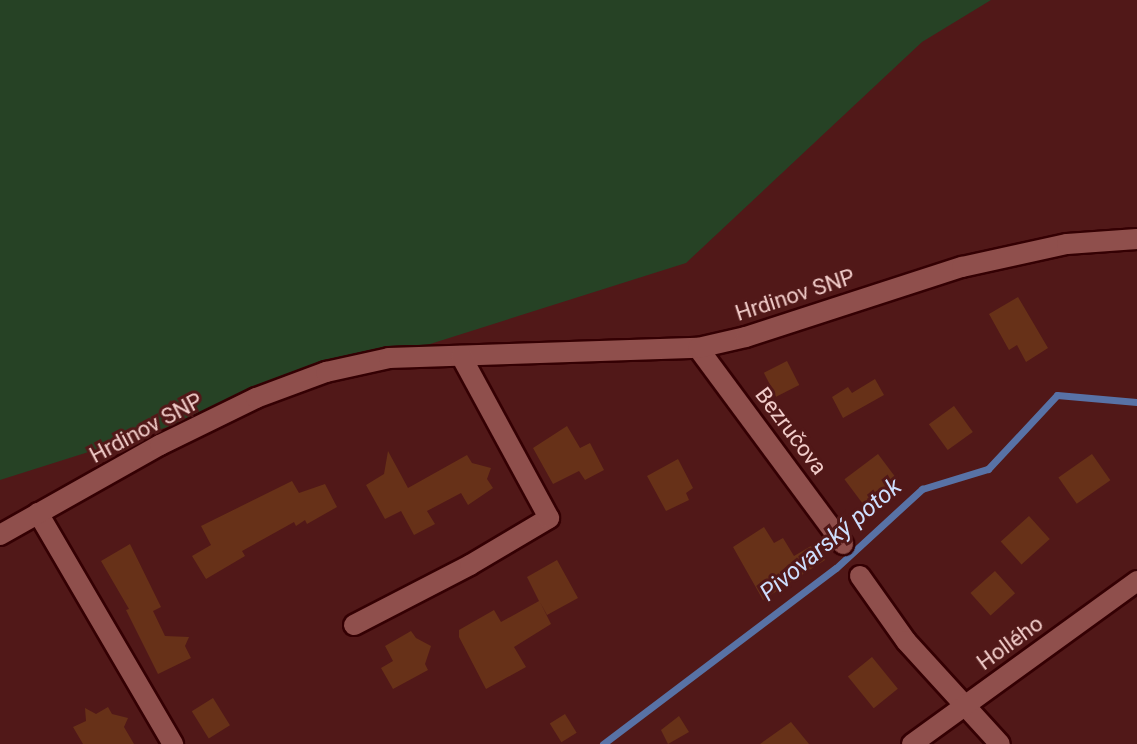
<!DOCTYPE html>
<meta charset="utf-8">
<style>
body{margin:0}
#map{position:relative;width:1137px;height:744px;overflow:hidden;background:#511818;font-family:Roboto,sans-serif}
div>[style]{position:absolute}
.green>*{inset:0;background:#264225}
.stream>*{height:7px;margin:-3.5px;padding:0 3.5px;transform-origin:3.5px;border-radius:3.5px;background:#5872a6}
.building>*{inset:0;background:#673118;transform-origin:0 0}
.roads{filter:drop-shadow(2px 0 #340003) drop-shadow(-2px 0 #340003) drop-shadow(0 2px #340003) drop-shadow(0 -2px #340003)}
.street>*{height:20px;margin:-10px;padding:0 10px;transform-origin:10px;border-radius:10px;background:#8f4f4c}
span{translate:-50% -50%;white-space:nowrap;text-align:center;line-height:1.15;-webkit-text-stroke:6px #511818;paint-order:stroke}
.street-label{font-size:22px;color:#f2cdca}
.water-label{font-size:24px;color:#cddefd;font-style:italic}
</style>
<div id="map">
<div class="green">
<i style="clip-path:polygon(0 0,991px 0,922px 42px,686px 263px,0 480px)"></i>
</div>
<div class="stream">
<i style="left:603px;top:744px;width:292px;rotate:-37.1deg"></i>
<i style="left:836px;top:568px;width:117px;rotate:-42.6deg"></i>
<i style="left:922px;top:489px;width:69px;rotate:-16.9deg"></i>
<i style="left:988px;top:469px;width:101px;rotate:-47deg"></i>
<i style="left:1057px;top:395px;width:80px;rotate:5deg"></i>
</div>
<div class="building">
<i style="clip-path:polygon(1018px 297px,1048px 348px,1026px 362px,1017px 345px,1009px 350px,989px 314px)"></i>
<i style="left:787px;top:361px;width:27px;height:26px;rotate:63deg"></i>
<i style="clip-path:polygon(875px 379px,884px 395px,843px 418px,832px 397px,848px 387px,852px 393px)"></i>
<i style="left:954px;top:406px;width:32px;height:31px;rotate:54deg"></i>
<i style="clip-path:polygon(567px 426px,580px 448px,590px 443px,604px 470px,585px 480px,579px 471px,553px 484px,533px 448px)"></i>
<i style="clip-path:polygon(388px 451px,408px 488px,467px 455px,472px 463px,491px 468px,487px 479px,493px 488px,468px 505px,461px 493px,427px 511px,435px 524px,414px 535px,401px 511px,385px 519px,366px 485px,384px 474px)"></i>
<i style="left:878px;top:454px;width:34px;height:42px;rotate:53deg"></i>
<i style="left:1092px;top:454px;width:32px;height:41px;rotate:55deg"></i>
<i style="clip-path:polygon(678px 459px,693px 488px,686px 493px,689px 500px,666px 511px,647px 476px)"></i>
<i style="clip-path:polygon(292px 481px,299px 493px,325px 484px,337px 507px,307px 524px,305px 520px,296px 526px,294px 522px,242px 551px,245px 556px,206px 579px,192px 556px,211px 545px,201px 526px)"></i>
<i style="left:1029px;top:516px;width:31px;height:38px;rotate:48deg"></i>
<i style="clip-path:polygon(764px 527px,774px 543px,783px 538px,794px 556px,816px 543px,825px 560px,763px 600px,733px 547px)"></i>
<i style="clip-path:polygon(130px 544px,161px 607px,153px 611px,165px 636px,189px 637px,185px 646px,191px 658px,158px 674px,126px 610px,129px 609px,101px 561px)"></i>
<i style="clip-path:polygon(557px 560px,578px 598px,547px 615px,540px 602px,551px 624px,514px 647px,526px 667px,486px 689px,459px 637px,459px 630px,494px 610px,501px 622px,539px 601px,527px 577px)"></i>
<i style="left:995px;top:571px;width:30px;height:33px;rotate:48deg"></i>
<i style="clip-path:polygon(411px 631px,416px 638px,431px 646px,425px 664px,428px 670px,393px 689px,381px 668px,393px 661px,385px 646px)"></i>
<i style="left:872px;top:657px;width:41px;height:31px;rotate:51deg"></i>
<i style="left:213px;top:698px;width:32px;height:25px;rotate:58deg"></i>
<i style="clip-path:polygon(108px 707px,112px 714px,128px 718px,124px 727px,134px 744px,83px 744px,73px 727px,86px 721px,85px 708px,96px 714px)"></i>
<i style="left:565px;top:714px;width:22px;height:18px;rotate:58deg"></i>
<i style="clip-path:polygon(679px 716px,689px 732px,668px 744px,661px 730px)"></i>
<i style="clip-path:polygon(791px 722px,809px 744px,760px 744px)"></i>
</div>
<div class="roads">
<div class="street">
<i style="left:698px;top:348px;width:244px;rotate:53.5deg"></i>
<i style="left:38px;top:513px;width:268px;rotate:59.7deg"></i>
<i style="left:0;top:535px;width:184px;rotate:-29.4deg"></i>
<i style="left:160px;top:445px;width:107px;rotate:-26.1deg"></i>
<i style="left:256px;top:398px;width:75px;rotate:-20.4deg"></i>
<i style="left:326px;top:372px;width:65px;rotate:-12.5deg"></i>
<i style="left:389px;top:358px;width:309px;rotate:-1.9deg"></i>
<i style="left:698px;top:348px;width:49px;rotate:-12.9deg"></i>
<i style="left:746px;top:337px;width:227px;rotate:-18deg"></i>
<i style="left:962px;top:267px;width:107px;rotate:-12.4deg"></i>
<i style="left:1067px;top:244px;width:70px;rotate:-4.1deg"></i>
<i style="left:860px;top:576px;width:80px;rotate:54.7deg"></i>
<i style="left:906px;top:641px;width:139px;rotate:47.6deg"></i>
<i style="left:354px;top:625px;width:131px;rotate:-27.3deg"></i>
<i style="left:470px;top:565px;width:92px;rotate:-30.7deg"></i>
<i style="left:549px;top:518px;width:184px;rotate:-118.5deg"></i>
<i style="left:912px;top:744px;width:278px;rotate:-35.9deg"></i>
</div>
</div>
<div class="street-label">
<span style="left:795px;top:295px;rotate:-18deg">Hrdinov SNP</span>
<span style="left:146px;top:428px;rotate:-28deg">Hrdinov SNP</span>
<span style="left:791px;top:431px;rotate:53deg">Bezručova</span>
<span style="left:1010px;top:643px;rotate:-36deg">Hollého</span>
</div>
<div class="water-label">
<span style="left:831px;top:540px;rotate:-40deg">Pivovarský potok</span>
</div>
</div>
